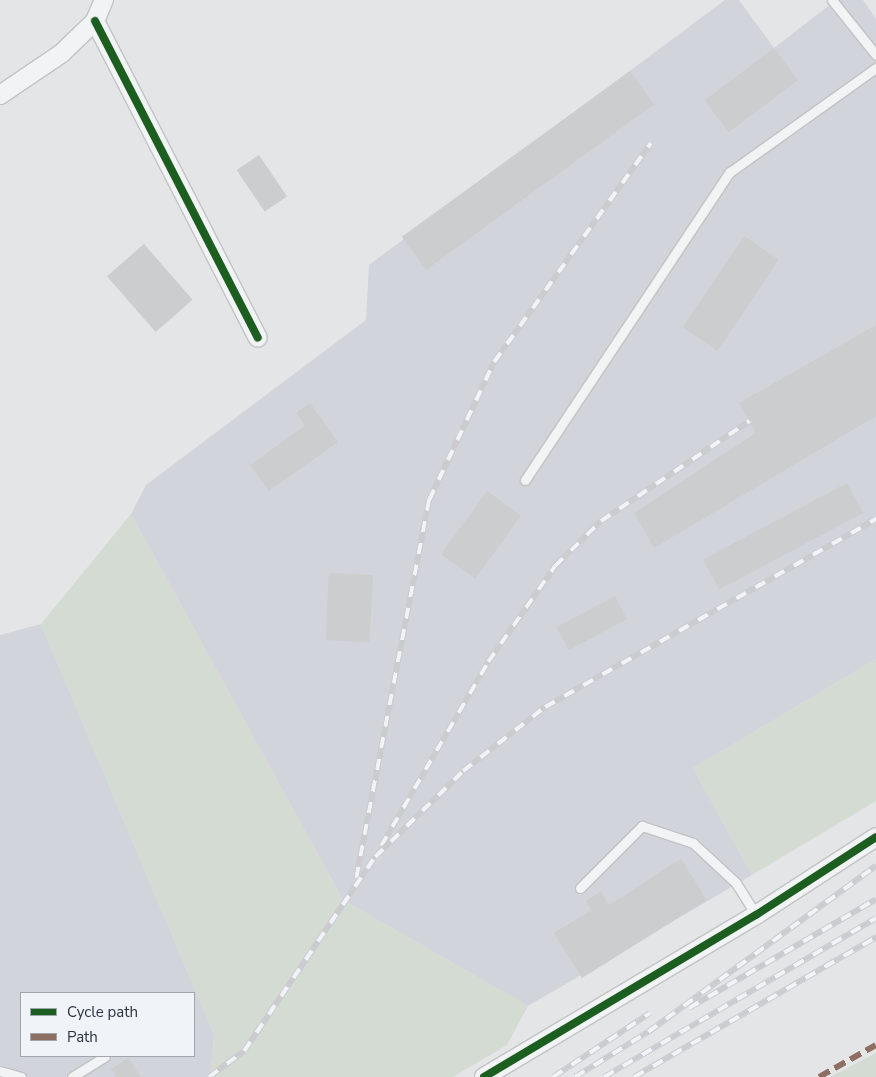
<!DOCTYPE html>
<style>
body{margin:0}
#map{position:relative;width:876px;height:1077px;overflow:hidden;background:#e3e5e7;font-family:"Nunito Sans",sans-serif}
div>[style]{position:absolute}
.built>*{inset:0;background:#d1d4da}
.green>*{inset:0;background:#d3dbd3}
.building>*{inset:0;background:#cbcdcf;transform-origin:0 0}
.roads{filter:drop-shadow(1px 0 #c1c3c5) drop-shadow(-1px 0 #c1c3c5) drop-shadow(0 1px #c1c3c5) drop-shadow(0 -1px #c1c3c5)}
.service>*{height:9px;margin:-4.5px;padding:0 4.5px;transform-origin:4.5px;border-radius:4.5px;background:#f2f3f4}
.minor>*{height:18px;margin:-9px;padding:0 9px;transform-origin:9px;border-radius:9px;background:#f2f3f4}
.rail>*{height:5.5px;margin-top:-2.75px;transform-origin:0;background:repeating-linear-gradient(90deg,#f0f3f7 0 11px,#cbcccf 0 22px);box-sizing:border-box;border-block:1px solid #cbcccf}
.quiet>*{height:6px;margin-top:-3px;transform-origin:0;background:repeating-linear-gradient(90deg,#8d6e63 0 12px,transparent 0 18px)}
.cycleway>*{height:8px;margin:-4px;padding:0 4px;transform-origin:4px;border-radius:4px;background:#1b5e20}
span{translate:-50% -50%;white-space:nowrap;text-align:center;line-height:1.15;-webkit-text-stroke:4.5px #f0f3f7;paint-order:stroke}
.legend{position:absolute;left:20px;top:992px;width:175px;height:65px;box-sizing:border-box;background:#f0f3f7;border:1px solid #a1a5ae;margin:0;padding:6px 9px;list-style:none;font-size:15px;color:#2a3140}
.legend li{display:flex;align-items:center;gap:10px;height:25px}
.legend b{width:25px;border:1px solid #a1a5ae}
</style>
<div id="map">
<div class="built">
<i style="clip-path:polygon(725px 0,739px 0,774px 48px,836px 0,863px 0,876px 19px,876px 659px,693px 768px,752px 875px,528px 1006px,343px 900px,131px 514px,146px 485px,366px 320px,369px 265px)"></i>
<i style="clip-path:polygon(evenodd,41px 624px,214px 1035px,210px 1077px,0 1077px,0 635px,41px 624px,21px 993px,194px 993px,194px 1056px,21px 1056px,21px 993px)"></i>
</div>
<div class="green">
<i style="clip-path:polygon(131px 514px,343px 900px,528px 1006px,507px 1045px,453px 1077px,210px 1077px,214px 1035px,41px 624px)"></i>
<i style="clip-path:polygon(876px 659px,876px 801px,752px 875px,693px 768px)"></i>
<i style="clip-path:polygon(876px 1053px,876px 1077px,830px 1077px)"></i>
</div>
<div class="building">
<i style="left:774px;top:48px;width:40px;height:87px;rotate:53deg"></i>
<i style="left:630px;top:71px;width:41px;height:282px;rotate:54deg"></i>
<i style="left:259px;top:155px;width:50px;height:27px;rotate:56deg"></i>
<i style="left:744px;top:236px;width:42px;height:110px;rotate:34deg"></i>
<i style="left:144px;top:244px;width:74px;height:49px;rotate:49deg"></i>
<i style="clip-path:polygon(876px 325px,876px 416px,654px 548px,634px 513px,756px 433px,739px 403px)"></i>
<i style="clip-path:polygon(310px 403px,338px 442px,269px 491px,250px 465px,305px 426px,296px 413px)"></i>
<i style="left:847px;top:483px;width:34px;height:163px;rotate:62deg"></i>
<i style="left:487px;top:491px;width:42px;height:78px;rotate:36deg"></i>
<i style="left:329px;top:573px;width:44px;height:67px;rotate:3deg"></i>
<i style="left:615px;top:596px;width:26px;height:66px;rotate:62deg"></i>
<i style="clip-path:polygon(681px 859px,707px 900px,582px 978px,554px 933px,591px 910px,586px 901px,601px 891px,609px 905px)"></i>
<i style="clip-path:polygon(128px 1058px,141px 1077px,116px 1077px,111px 1069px)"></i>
</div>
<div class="roads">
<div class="service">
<i style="left:832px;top:0;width:70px;rotate:51.3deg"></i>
<i style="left:525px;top:480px;width:370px;rotate:-56.4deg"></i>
<i style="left:730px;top:172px;width:179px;rotate:-35.5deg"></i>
<i style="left:580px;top:888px;width:88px;rotate:-45deg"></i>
<i style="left:642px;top:826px;width:54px;rotate:18.4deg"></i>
<i style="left:693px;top:843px;width:59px;rotate:42.9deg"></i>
<i style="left:736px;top:883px;width:38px;rotate:58deg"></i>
<i style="left:0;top:1071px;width:22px;rotate:16deg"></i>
<i style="left:72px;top:1077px;width:39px;rotate:-32deg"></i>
</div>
<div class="minor">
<i style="left:95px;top:21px;width:356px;rotate:62.8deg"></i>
<i style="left:0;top:95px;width:75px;rotate:-34.1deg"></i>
<i style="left:62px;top:53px;width:46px;rotate:-44.1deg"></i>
<i style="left:95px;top:21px;width:23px;rotate:-67deg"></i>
<i style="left:484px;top:1077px;width:317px;rotate:-30.8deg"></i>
<i style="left:756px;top:915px;width:143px;rotate:-33deg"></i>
</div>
</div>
<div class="rail">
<i style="left:381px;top:846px;width:213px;rotate:-59.8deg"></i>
<i style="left:488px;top:662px;width:117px;rotate:-55.1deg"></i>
<i style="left:555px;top:566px;width:64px;rotate:-44.4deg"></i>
<i style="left:601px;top:521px;width:179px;rotate:-34deg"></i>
<i style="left:356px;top:878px;width:385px;rotate:-79.1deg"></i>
<i style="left:429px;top:500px;width:153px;rotate:-64.8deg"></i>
<i style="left:494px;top:362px;width:269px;rotate:-54.4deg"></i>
<i style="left:689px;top:1008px;width:216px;rotate:-30.2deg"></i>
<i style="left:209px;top:1077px;width:44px;rotate:-36.6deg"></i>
<i style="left:244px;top:1051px;width:234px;rotate:-56deg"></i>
<i style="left:375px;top:857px;width:123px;rotate:-44.3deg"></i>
<i style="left:463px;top:771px;width:104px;rotate:-38deg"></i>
<i style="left:545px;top:707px;width:381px;rotate:-29.6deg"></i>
<i style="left:553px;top:1077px;width:116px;rotate:-33.4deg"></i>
<i style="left:575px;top:1077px;width:86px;rotate:-31.7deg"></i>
<i style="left:648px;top:1032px;width:282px;rotate:-36.1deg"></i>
<i style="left:604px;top:1077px;width:315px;rotate:-30.3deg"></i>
<i style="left:634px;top:1077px;width:280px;rotate:-30deg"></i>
</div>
<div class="quiet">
<i style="left:819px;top:1077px;width:65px;rotate:-29.3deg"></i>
</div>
<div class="cycleway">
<i style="left:95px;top:21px;width:356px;rotate:62.8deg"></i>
<i style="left:484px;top:1077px;width:317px;rotate:-30.8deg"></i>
<i style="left:756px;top:915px;width:143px;rotate:-33deg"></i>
</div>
<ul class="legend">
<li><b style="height:6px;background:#1b5e20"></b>Cycle path</li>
<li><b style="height:6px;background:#8d6e63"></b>Path</li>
</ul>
</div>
